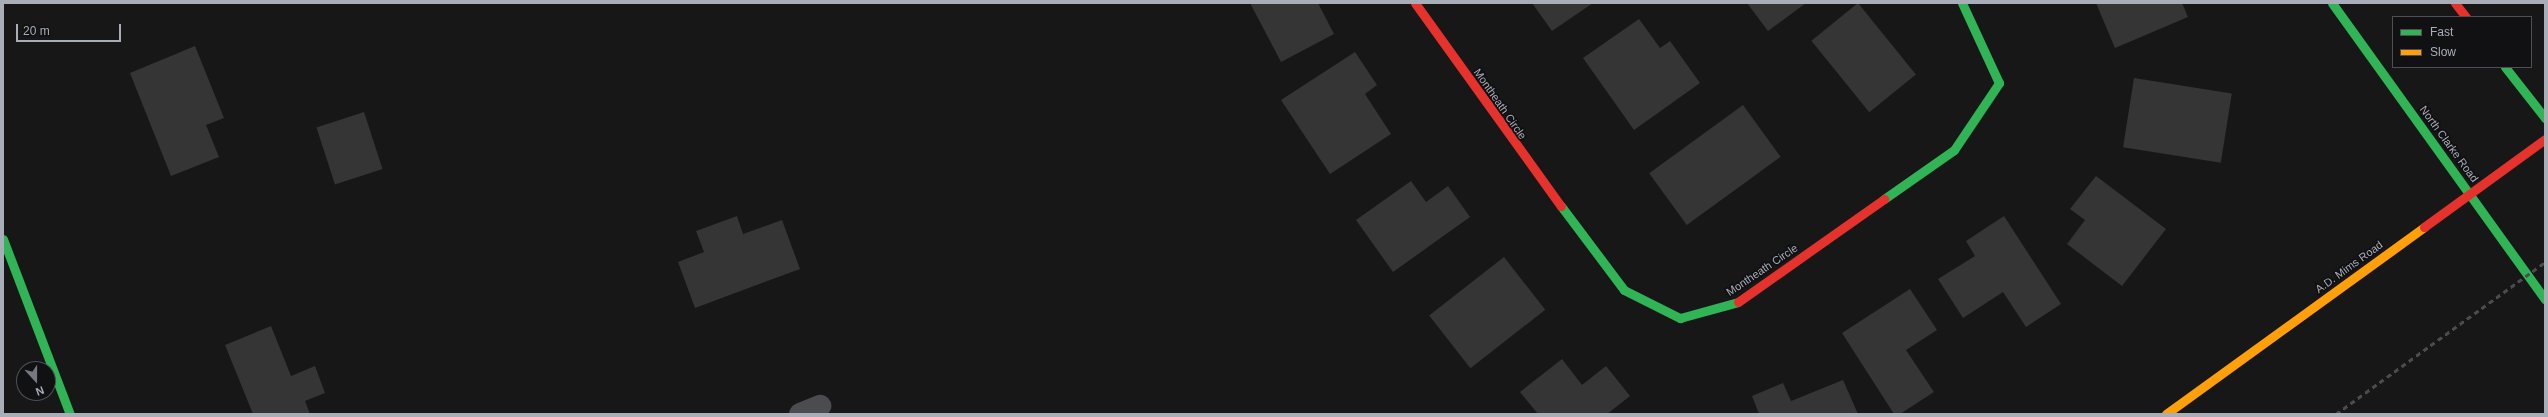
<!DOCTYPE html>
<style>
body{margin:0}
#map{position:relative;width:2548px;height:417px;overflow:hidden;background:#171717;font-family:Helvetica,sans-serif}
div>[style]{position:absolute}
.building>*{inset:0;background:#353536;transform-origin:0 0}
.street>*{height:22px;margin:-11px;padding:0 11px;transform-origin:11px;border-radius:11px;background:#4b4c50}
.fast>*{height:9px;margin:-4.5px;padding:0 4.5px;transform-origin:4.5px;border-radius:4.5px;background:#30b455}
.slow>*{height:9px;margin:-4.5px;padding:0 4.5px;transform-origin:4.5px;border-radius:4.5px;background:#ff9f0a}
.jam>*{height:9px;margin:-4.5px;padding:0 4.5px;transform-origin:4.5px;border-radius:4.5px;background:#e5322d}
.rail>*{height:3px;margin-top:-1.5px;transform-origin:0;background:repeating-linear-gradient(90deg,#4b4c4f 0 5px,transparent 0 9px)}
span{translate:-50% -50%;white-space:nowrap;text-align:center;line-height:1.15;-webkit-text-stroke:3.5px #111113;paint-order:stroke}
.street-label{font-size:11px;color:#a8adb8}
.frame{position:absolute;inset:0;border:4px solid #a8adb8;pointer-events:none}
.legend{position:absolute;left:2392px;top:16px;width:140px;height:52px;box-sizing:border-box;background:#111113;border:1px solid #4d4f55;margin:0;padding:5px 7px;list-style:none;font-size:12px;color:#a8adb8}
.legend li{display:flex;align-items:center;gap:8px;height:20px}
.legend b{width:20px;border:1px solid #4d4f55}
.north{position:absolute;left:16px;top:361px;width:40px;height:40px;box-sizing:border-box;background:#111113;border:1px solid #4d4f55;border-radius:50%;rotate:159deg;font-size:11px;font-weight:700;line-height:16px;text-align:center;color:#a8adb8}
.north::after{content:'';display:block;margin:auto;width:14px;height:18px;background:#757880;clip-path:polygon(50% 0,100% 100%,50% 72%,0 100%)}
.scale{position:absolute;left:16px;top:24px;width:105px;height:18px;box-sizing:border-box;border:2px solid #a8adb8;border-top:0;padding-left:5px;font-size:12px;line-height:14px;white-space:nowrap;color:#a8adb8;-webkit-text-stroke:3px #111113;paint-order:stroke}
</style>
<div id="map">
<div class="building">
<i style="clip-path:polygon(1250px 3px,1318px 3px,1334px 34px,1281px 62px)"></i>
<i style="clip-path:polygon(1532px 3px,1593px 3px,1552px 31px)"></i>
<i style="clip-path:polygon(1747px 3px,1806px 3px,1768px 31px)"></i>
<i style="left:1858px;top:3px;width:92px;height:60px;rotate:51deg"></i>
<i style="clip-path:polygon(2096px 3px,2182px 3px,2188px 17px,2115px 48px)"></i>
<i style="clip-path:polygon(1639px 19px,1660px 48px,1670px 41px,1700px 83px,1634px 130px,1583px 58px)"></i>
<i style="clip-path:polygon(195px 46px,224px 118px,206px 125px,219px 157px,171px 176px,130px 73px)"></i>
<i style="clip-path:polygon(1355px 52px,1377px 85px,1365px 94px,1391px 134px,1330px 174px,1281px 100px)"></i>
<i style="left:2134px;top:78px;width:99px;height:70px;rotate:9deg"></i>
<i style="left:1743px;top:105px;width:64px;height:116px;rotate:54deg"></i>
<i style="left:364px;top:112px;width:60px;height:50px;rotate:72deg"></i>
<i style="clip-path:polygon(2096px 176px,2166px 229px,2122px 286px,2067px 244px,2085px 220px,2070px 209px)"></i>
<i style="clip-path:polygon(1411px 181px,1426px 202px,1448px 186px,1470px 217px,1393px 272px,1356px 220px)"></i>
<i style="clip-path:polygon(737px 216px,743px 234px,782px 220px,800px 269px,695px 308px,678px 262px,704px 252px,696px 231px)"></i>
<i style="clip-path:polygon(2004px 216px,2061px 304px,2026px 327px,2003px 292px,1963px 318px,1938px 279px,1975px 256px,1966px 241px)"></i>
<i style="left:1504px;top:257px;width:67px;height:95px;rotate:52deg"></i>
<i style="clip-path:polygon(1910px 289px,1937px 330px,1906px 350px,1934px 392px,1900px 414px,1894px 414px,1842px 333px)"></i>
<i style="clip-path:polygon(271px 326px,291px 376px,315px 366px,325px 393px,305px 401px,310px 414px,253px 414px,225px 345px)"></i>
<i style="clip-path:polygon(1562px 359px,1582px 385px,1606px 366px,1630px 396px,1607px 414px,1538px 414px,1520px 392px)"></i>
<i style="clip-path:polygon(1843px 380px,1858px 414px,1759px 414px,1752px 396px,1783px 383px,1791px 401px)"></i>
</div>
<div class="street">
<i style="left:800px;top:414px;width:22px;rotate:-22deg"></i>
</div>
<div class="fast">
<i style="left:2332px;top:3px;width:365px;rotate:54.3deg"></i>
<i style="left:2505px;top:67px;width:65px;rotate:51.9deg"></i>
<i style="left:1884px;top:199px;width:85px;rotate:-35deg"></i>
<i style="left:1954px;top:150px;width:81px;rotate:-56.1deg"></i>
<i style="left:1999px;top:83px;width:88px;rotate:-114.8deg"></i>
<i style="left:1561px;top:206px;width:105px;rotate:53.1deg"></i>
<i style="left:1624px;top:290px;width:63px;rotate:26.6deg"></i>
<i style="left:1680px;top:318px;width:60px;rotate:-15.4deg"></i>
<i style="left:3px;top:239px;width:187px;rotate:69.1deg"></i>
</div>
<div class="slow">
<i style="left:2166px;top:414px;width:319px;rotate:-35.9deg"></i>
</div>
<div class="jam">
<i style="left:1415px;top:3px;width:250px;rotate:54.3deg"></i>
<i style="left:2455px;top:3px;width:18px;rotate:52deg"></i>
<i style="left:2424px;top:227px;width:150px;rotate:-36deg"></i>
<i style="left:1738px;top:302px;width:179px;rotate:-35.2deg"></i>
</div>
<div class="rail">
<i style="left:2336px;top:414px;width:258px;rotate:-36deg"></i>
</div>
<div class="street-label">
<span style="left:1500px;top:104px;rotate:55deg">Montheath Circle</span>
<span style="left:2449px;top:144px;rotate:54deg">North Clarke Road</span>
<span style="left:2349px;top:267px;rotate:-36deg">A.D. Mims Road</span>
<span style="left:1762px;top:270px;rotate:-34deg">Montheath Circle</span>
</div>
<div class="frame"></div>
<ul class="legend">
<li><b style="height:5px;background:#30b455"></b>Fast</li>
<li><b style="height:5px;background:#ff9f0a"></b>Slow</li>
</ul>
<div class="north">N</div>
<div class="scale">20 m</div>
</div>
